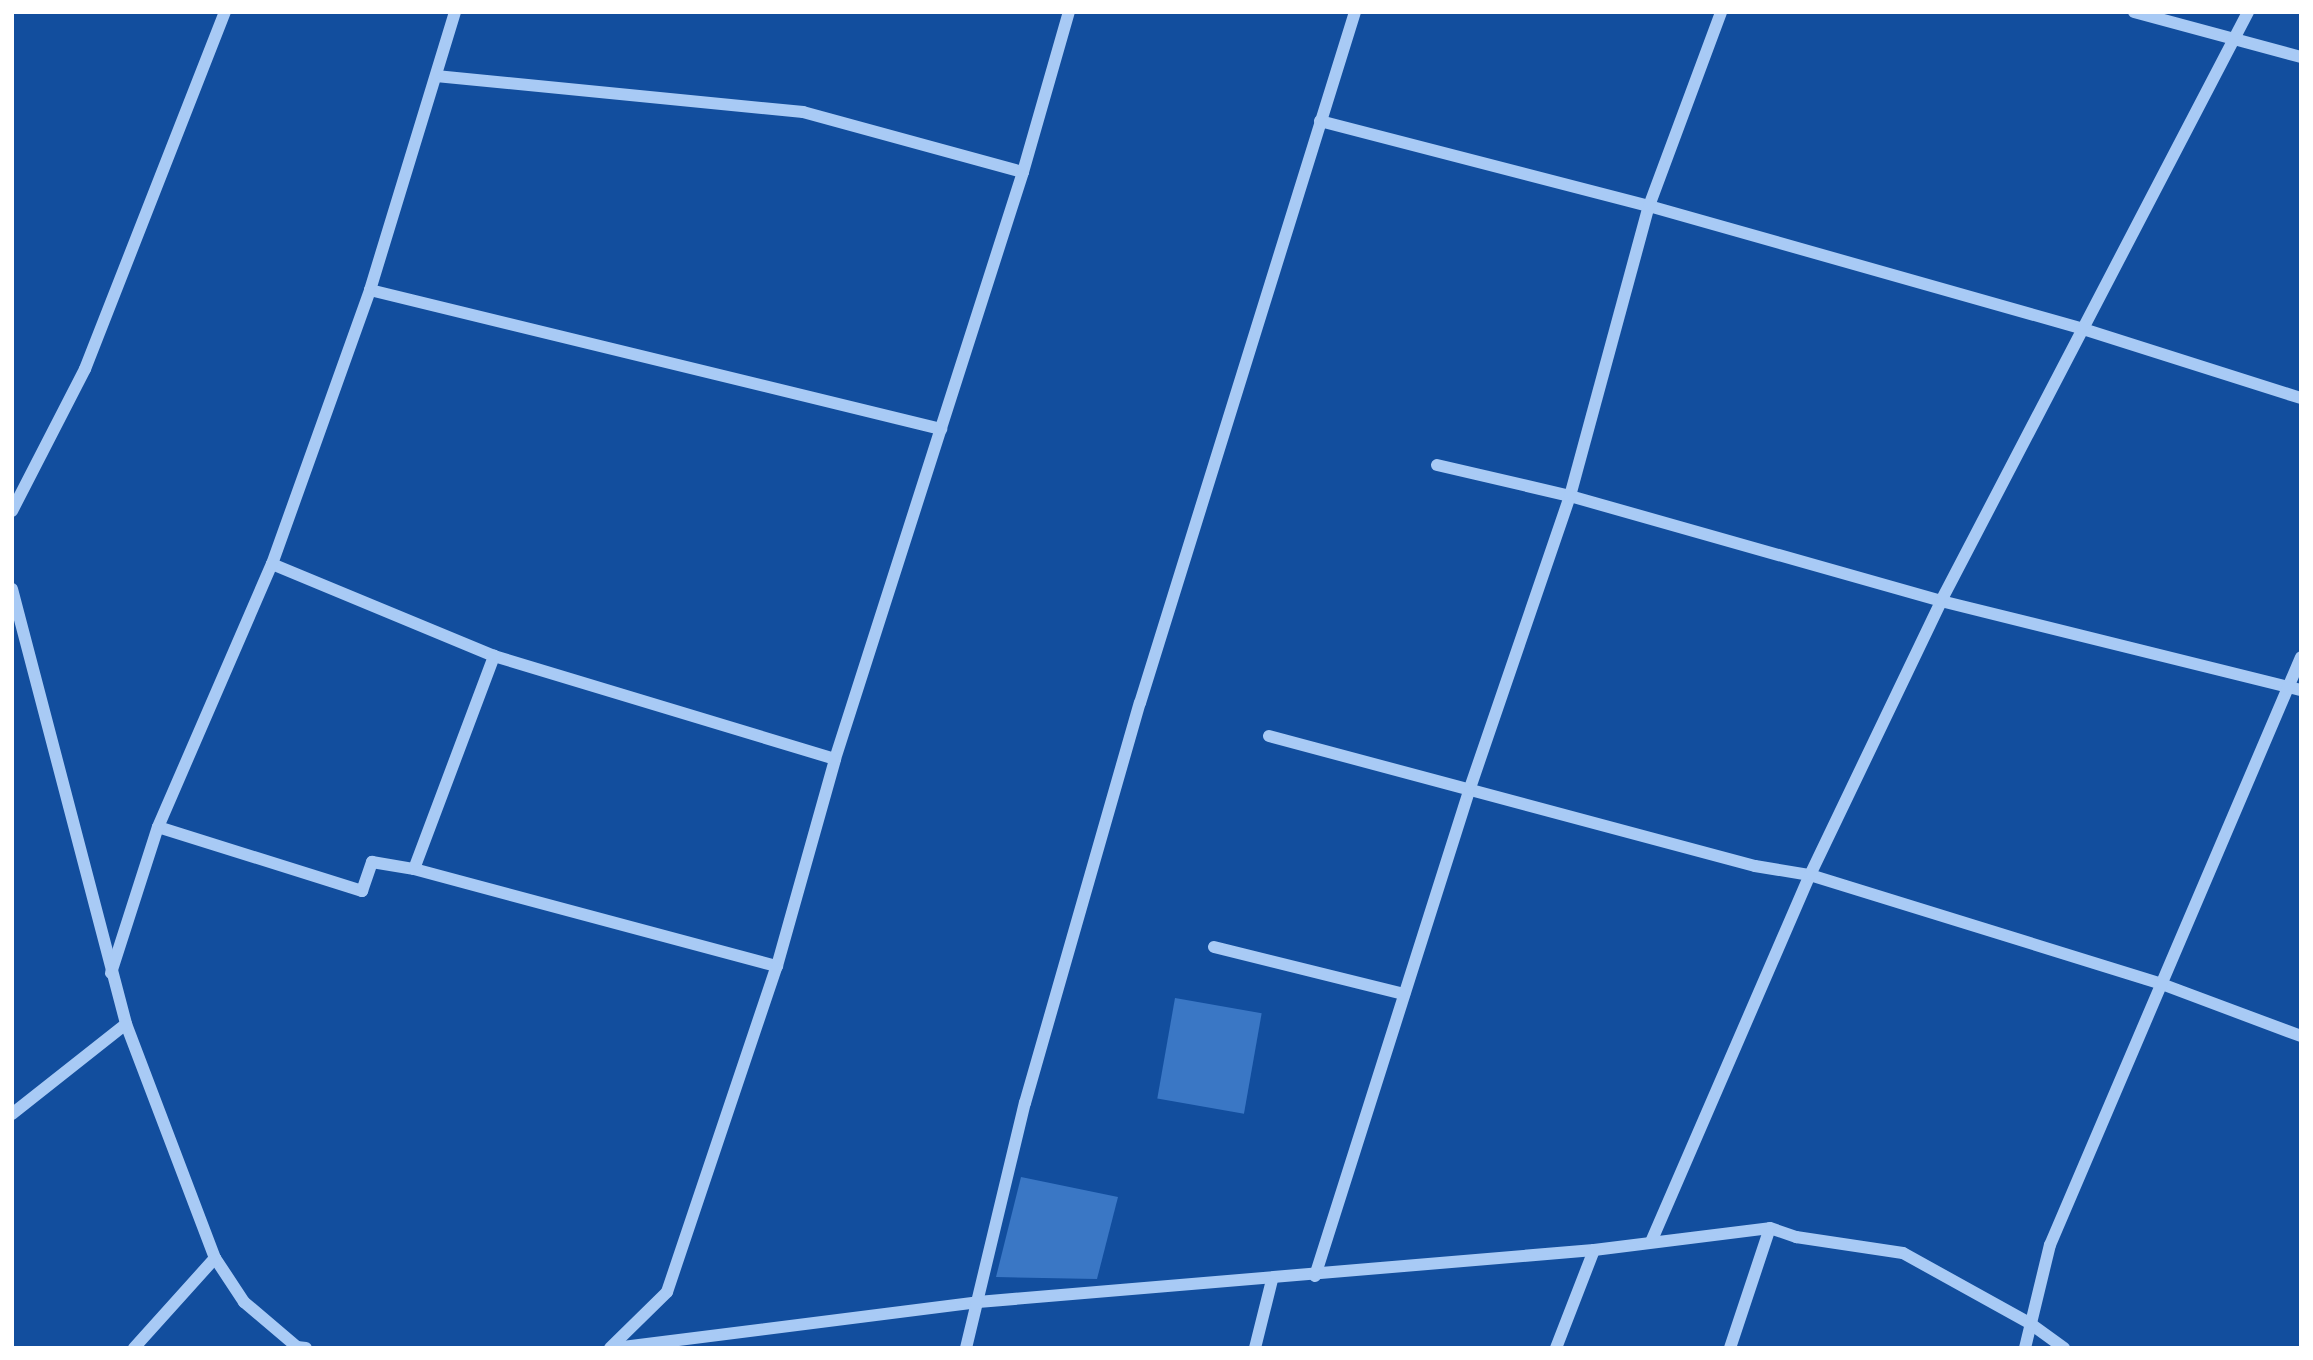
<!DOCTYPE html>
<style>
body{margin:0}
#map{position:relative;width:2313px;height:1360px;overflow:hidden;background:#124e9e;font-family:"Titillium Web",sans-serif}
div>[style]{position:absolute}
.building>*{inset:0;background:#3a77c5;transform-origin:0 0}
.minor>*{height:12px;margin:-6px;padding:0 6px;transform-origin:6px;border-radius:6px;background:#a8caf5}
span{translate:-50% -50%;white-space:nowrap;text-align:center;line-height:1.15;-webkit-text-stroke:5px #124e9e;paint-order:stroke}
.frame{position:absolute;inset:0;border:14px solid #fff;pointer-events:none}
</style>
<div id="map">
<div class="building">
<i style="left:1175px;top:998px;width:88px;height:102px;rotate:10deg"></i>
<i style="clip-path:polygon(1021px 1177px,1118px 1197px,1097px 1279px,996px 1277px)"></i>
</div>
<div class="minor">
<i style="left:2134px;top:12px;width:173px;rotate:15.1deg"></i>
<i style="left:436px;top:76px;width:369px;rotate:5.6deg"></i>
<i style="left:803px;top:112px;width:228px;rotate:15.3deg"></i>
<i style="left:1320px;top:121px;width:340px;rotate:14.5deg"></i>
<i style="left:1649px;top:206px;width:448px;rotate:15.8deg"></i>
<i style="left:2080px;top:328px;width:232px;rotate:17.6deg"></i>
<i style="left:370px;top:290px;width:588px;rotate:13.68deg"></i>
<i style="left:1437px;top:465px;width:137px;rotate:13.1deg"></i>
<i style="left:1570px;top:496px;width:386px;rotate:15.8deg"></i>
<i style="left:1941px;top:601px;width:371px;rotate:13.9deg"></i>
<i style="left:12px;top:511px;width:160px;rotate:-62.8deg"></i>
<i style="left:85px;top:369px;width:383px;rotate:-68.6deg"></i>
<i style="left:272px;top:564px;width:240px;rotate:22.5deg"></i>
<i style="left:494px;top:656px;width:356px;rotate:16.8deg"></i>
<i style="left:12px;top:589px;width:450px;rotate:75.3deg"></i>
<i style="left:126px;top:1024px;width:250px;rotate:69.2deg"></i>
<i style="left:215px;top:1258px;width:53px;rotate:56.6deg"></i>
<i style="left:244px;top:1302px;width:70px;rotate:40.3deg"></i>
<i style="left:297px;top:1347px;width:9px;rotate:6deg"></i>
<i style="left:1269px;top:736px;width:503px;rotate:14.98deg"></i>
<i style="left:1755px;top:866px;width:56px;rotate:9.3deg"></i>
<i style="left:1810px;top:875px;width:365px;rotate:17.2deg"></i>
<i style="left:2159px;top:983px;width:152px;rotate:20.5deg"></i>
<i style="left:158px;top:827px;width:214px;rotate:17.4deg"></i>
<i style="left:362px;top:891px;width:31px;rotate:-71deg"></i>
<i style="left:372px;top:862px;width:43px;rotate:9.5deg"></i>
<i style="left:414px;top:869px;width:376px;rotate:15deg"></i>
<i style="left:414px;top:869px;width:228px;rotate:-69.4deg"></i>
<i style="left:1214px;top:947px;width:196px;rotate:13.9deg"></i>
<i style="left:111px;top:973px;width:153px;rotate:-72.2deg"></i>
<i style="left:158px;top:827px;width:287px;rotate:-66.6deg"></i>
<i style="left:272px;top:564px;width:291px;rotate:-70.3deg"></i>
<i style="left:370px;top:290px;width:291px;rotate:-73deg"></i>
<i style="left:12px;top:1114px;width:145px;rotate:-38.3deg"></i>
<i style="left:1651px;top:1242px;width:400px;rotate:-66.6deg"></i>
<i style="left:1810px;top:875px;width:304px;rotate:-64.4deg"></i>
<i style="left:1941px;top:601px;width:664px;rotate:-62.47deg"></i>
<i style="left:1315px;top:1276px;width:512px;rotate:-72.38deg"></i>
<i style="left:1470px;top:788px;width:309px;rotate:-71.1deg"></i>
<i style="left:1570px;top:496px;width:301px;rotate:-74.8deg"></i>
<i style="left:1649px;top:206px;width:207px;rotate:-69.6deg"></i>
<i style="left:134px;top:1348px;width:121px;rotate:-48deg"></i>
<i style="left:610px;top:1348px;width:80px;rotate:-44.5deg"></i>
<i style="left:667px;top:1292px;width:344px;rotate:-71.4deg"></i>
<i style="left:777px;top:966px;width:215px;rotate:-74.3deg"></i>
<i style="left:835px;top:759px;width:616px;rotate:-72.24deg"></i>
<i style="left:1023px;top:172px;width:166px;rotate:-74deg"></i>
<i style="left:615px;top:1348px;width:366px;rotate:-7.2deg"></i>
<i style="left:978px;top:1302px;width:618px;rotate:-4.83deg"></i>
<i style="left:1594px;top:1250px;width:177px;rotate:-7.1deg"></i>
<i style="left:1770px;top:1228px;width:28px;rotate:19deg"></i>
<i style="left:1796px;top:1237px;width:108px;rotate:8.5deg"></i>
<i style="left:1903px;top:1253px;width:146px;rotate:29deg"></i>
<i style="left:2031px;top:1324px;width:41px;rotate:36deg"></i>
<i style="left:966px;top:1348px;width:252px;rotate:-76.5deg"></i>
<i style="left:1025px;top:1103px;width:416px;rotate:-74deg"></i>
<i style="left:1140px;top:703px;width:724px;rotate:-72.72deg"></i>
<i style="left:1255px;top:1348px;width:70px;rotate:-76deg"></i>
<i style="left:1556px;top:1348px;width:105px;rotate:-68.8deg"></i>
<i style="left:1730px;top:1348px;width:126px;rotate:-71.6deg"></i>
<i style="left:2025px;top:1348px;width:106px;rotate:-76.4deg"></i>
<i style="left:2050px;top:1245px;width:639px;rotate:-66.88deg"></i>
</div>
<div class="frame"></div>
</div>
